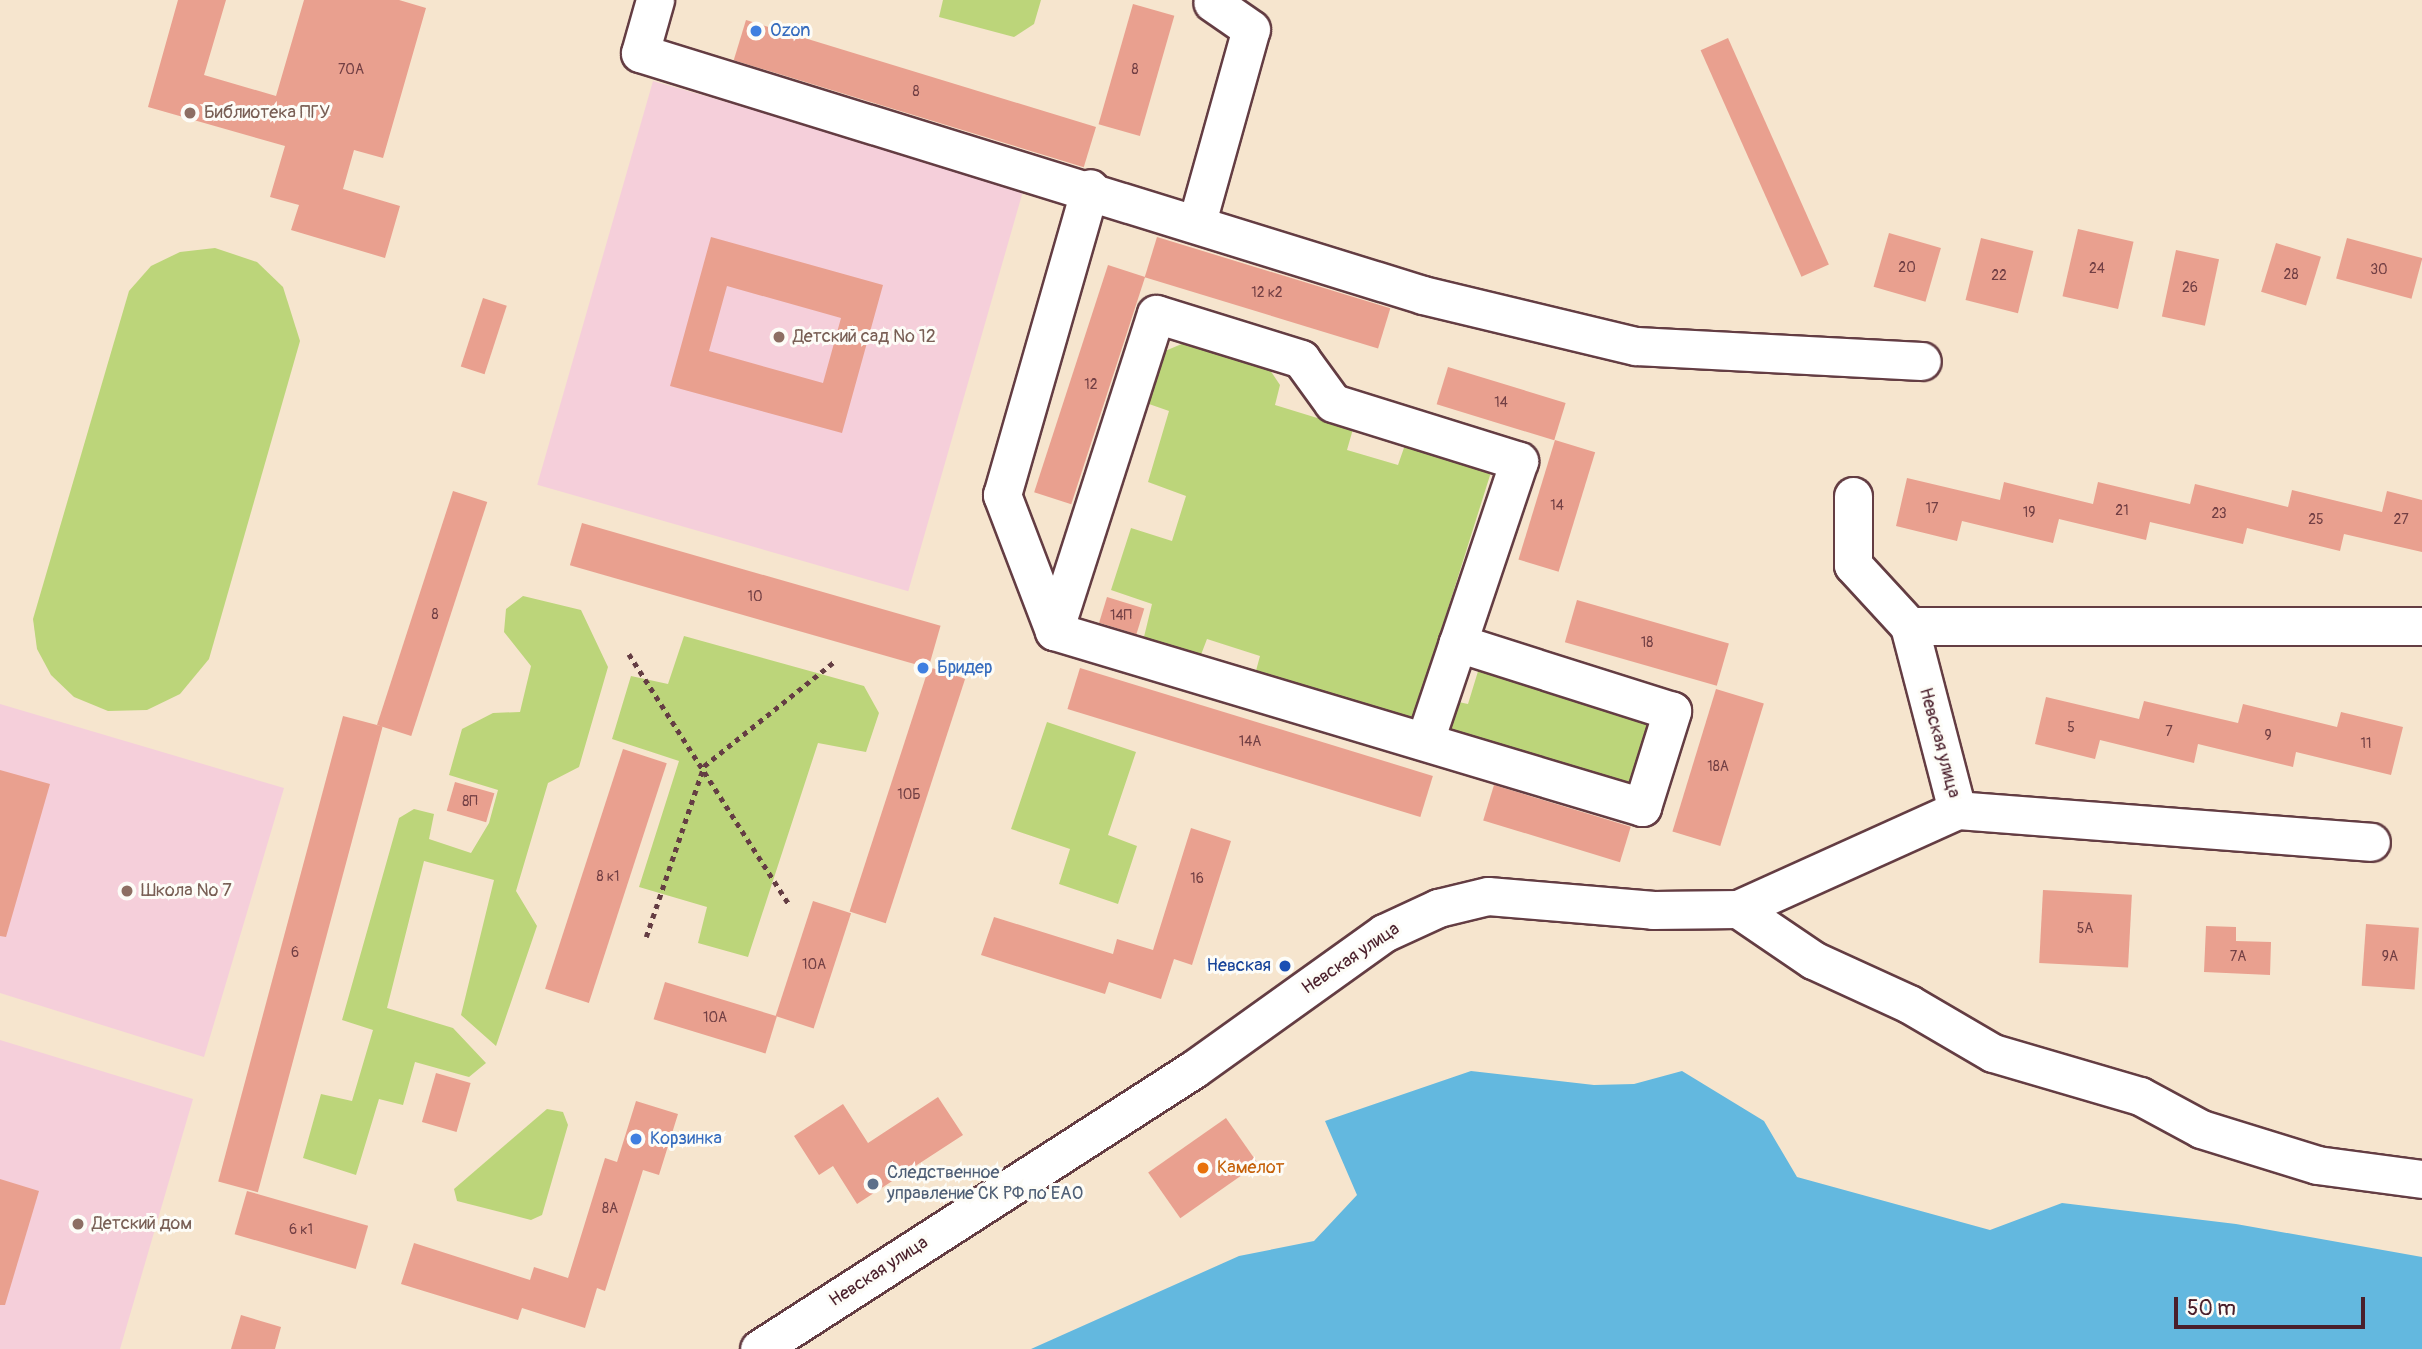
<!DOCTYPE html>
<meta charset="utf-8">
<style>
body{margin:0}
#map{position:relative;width:2422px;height:1349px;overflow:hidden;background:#f6e5ce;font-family:Pangolin,sans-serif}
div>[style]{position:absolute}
.built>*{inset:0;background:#f5cfda;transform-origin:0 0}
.green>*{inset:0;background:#bcd57a}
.water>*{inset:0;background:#63b8df}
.building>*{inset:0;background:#e9a08f;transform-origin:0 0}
.path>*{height:4.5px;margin-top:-2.25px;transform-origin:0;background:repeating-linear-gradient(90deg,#643d43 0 5px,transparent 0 10px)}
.roads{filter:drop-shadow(2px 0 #643d43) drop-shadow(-2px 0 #643d43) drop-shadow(0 2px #643d43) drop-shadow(0 -2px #643d43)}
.minor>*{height:37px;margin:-18.5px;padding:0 18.5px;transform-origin:18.5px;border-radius:18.5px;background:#fff}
.dots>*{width:19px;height:19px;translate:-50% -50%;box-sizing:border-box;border:4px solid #fdfcf7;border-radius:50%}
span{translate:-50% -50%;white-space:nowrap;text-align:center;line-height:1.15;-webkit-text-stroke:6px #fdfcf7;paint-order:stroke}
.number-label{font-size:14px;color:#723f44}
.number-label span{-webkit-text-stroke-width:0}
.shop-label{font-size:18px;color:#366cbe}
.left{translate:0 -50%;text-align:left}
.education-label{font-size:18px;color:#785e54}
.street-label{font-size:18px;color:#4a1f2b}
.transit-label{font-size:18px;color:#164399}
.right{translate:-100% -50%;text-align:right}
.food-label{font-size:18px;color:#c56008}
.service-label{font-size:18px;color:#4e5e75}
.scale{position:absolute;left:2174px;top:1297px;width:191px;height:32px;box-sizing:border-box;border:4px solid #4a1f2b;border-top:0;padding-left:9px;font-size:21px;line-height:24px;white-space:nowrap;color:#4a1f2b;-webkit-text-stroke:5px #fdfcf7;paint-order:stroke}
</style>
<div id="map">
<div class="built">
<i style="left:653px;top:81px;width:386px;height:420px;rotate:16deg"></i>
<i style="clip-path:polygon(0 704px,284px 788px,204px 1057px,0 993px)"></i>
<i style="clip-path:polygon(0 1040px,193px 1099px,120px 1349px,0 1349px)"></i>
</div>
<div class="green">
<i style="clip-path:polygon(943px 0,1041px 0,1034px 24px,1014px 37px,939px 17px)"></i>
<i style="clip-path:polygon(215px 248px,257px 262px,283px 287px,300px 341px,209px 659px,180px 694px,147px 710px,108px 711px,74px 697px,51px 675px,37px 649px,33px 619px,129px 291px,151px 266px,180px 252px)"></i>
<i style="clip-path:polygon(1184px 343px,1270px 370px,1280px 385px,1275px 405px,1353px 429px,1347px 450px,1398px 465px,1406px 442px,1492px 469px,1411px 726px,1254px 678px,1260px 656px,1207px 639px,1199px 660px,1143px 641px,1152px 604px,1111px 590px,1131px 528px,1172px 541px,1186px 496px,1148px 482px,1169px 411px,1149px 404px,1165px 351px)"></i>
<i style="clip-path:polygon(523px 596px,581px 610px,608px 667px,579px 767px,548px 783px,516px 891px,537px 926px,496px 1046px,461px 1015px,494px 880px,424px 861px,387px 1008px,453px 1028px,486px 1063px,469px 1077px,415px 1062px,403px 1105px,379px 1099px,356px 1175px,303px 1158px,321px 1094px,352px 1101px,373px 1030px,342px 1020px,399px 818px,414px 809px,434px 814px,429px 839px,471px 853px,489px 823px,498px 790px,449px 775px,462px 729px,493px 713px,520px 712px,531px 666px,504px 632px,506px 609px)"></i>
<i style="clip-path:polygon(684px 636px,864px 686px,879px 713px,866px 752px,818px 743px,748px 957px,698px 943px,707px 907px,639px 887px,679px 761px,612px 739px,631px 676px,668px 684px)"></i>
<i style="clip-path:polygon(1479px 668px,1657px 721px,1636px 788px,1445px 731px,1449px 700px,1468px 704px)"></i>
<i style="clip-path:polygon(1047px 722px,1136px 752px,1108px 835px,1137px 846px,1118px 904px,1059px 884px,1070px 849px,1011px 829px)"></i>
<i style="clip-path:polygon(547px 1109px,563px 1112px,568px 1125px,542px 1215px,531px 1220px,457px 1201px,454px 1189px)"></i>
</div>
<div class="water">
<i style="clip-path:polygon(1471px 1071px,1594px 1085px,1634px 1084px,1682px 1071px,1764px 1121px,1797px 1177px,1990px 1230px,2062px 1203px,2236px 1224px,2422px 1257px,2422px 1349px,1031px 1349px,1239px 1256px,1314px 1241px,1357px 1195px,1325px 1121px)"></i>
</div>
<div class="building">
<i style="clip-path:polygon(178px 0,226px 0,204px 75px,276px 96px,304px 0,399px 0,426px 8px,383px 158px,354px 150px,343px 189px,400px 206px,385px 258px,291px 230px,299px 205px,270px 197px,285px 146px,148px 107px)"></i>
<i style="left:1133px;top:4px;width:43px;height:125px;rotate:16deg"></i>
<i style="left:746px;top:20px;width:366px;height:42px;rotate:17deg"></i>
<i style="left:1728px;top:38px;width:248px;height:30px;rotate:66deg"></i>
<i style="left:2078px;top:229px;width:57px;height:69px;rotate:13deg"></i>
<i style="left:1889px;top:233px;width:54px;height:56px;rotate:16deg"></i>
<i style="clip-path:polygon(evenodd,711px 237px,883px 285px,842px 433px,670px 386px,711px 237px,727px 286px,841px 318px,823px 383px,709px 351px,727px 286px)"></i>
<i style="left:1157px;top:237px;width:244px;height:42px;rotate:17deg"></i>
<i style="left:1981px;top:238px;width:54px;height:64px;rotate:14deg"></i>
<i style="left:2347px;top:238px;width:78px;height:42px;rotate:15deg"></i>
<i style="left:2276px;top:243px;width:47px;height:51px;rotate:17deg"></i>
<i style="left:2176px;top:250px;width:44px;height:68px;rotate:12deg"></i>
<i style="left:1108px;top:265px;width:39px;height:239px;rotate:18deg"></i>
<i style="left:483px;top:298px;width:25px;height:72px;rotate:18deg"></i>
<i style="left:1448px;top:367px;width:123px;height:39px;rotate:17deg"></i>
<i style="left:1555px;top:440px;width:42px;height:125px;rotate:17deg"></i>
<i style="clip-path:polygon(1907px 478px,2000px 500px,2004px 482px,2093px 504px,2098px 482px,2190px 504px,2195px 484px,2288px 507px,2292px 490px,2382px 512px,2387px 491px,2422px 500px,2422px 552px,2344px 534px,2340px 551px,2247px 528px,2243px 544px,2150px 522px,2146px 540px,2059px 519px,2053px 543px,1962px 521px,1957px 541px,1896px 526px)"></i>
<i style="left:453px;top:491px;width:36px;height:246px;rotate:18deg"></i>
<i style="left:582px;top:523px;width:373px;height:44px;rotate:16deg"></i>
<i style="left:1107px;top:597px;width:39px;height:27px;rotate:17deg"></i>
<i style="left:1577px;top:600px;width:158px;height:44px;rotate:16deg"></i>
<i style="left:929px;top:667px;width:38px;height:257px;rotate:18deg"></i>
<i style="left:1080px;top:668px;width:369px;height:43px;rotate:17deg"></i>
<i style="left:1716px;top:689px;width:50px;height:149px;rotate:17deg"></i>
<i style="clip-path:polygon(2046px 697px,2139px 719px,2144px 701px,2238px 723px,2243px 704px,2337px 727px,2341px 712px,2403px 727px,2391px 775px,2296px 752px,2293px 767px,2198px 744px,2194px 763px,2100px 740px,2095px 759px,2035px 744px)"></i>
<i style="left:343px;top:716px;width:41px;height:482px;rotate:15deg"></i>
<i style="left:623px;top:749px;width:46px;height:252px;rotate:18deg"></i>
<i style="clip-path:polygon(0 770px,50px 784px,6px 937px,0 936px)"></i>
<i style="left:455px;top:782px;width:41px;height:30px;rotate:16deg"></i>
<i style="left:1494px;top:785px;width:143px;height:37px;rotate:17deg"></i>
<i style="clip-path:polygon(1191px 828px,1231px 841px,1192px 965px,1174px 959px,1161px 999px,1109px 982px,1105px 994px,981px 955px,994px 917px,1113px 954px,1117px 939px,1153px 950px)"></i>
<i style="left:2043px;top:890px;width:89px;height:73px;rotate:3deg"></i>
<i style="left:813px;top:901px;width:40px;height:121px;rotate:18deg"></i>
<i style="left:2366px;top:924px;width:53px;height:62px;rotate:4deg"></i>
<i style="clip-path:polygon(2206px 926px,2236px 927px,2236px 941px,2271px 942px,2270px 975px,2204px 972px)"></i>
<i style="left:665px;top:982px;width:117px;height:39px;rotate:17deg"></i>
<i style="left:436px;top:1073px;width:36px;height:51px;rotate:16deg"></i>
<i style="clip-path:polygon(938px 1097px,963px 1135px,857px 1204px,833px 1166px,819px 1175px,794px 1136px,843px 1104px,868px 1143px)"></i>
<i style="clip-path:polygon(636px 1101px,678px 1114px,659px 1175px,643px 1170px,605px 1291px,597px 1288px,585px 1328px,522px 1308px,518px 1320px,401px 1284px,414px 1243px,530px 1280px,534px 1267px,568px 1278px,605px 1158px,617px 1162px)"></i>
<i style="left:1226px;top:1118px;width:56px;height:95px;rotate:55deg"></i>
<i style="clip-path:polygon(0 1179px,39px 1191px,5px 1305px,0 1305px)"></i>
<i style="left:247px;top:1191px;width:126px;height:45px;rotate:16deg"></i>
<i style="clip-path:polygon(241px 1315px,281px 1327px,275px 1349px,231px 1349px)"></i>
</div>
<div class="path">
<i style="left:629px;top:654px;width:297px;rotate:57.4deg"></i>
<i style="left:646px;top:937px;width:181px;rotate:-71.3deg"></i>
<i style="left:704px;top:766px;width:168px;rotate:-38.7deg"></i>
</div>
<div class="roads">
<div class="minor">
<i style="left:655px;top:0;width:55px;rotate:105.8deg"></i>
<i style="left:640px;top:53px;width:820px;rotate:17.17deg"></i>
<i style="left:1423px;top:295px;width:219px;rotate:13.5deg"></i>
<i style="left:1636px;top:346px;width:286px;rotate:3deg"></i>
<i style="left:1197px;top:222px;width:200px;rotate:-74.4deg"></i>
<i style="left:1251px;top:29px;width:47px;rotate:-145.3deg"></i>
<i style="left:1853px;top:496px;width:69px;rotate:90deg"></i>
<i style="left:1853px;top:565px;width:83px;rotate:47.4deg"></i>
<i style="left:1909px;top:626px;width:513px"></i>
<i style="left:1054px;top:631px;width:333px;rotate:-72.2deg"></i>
<i style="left:1156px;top:314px;width:152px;rotate:17.2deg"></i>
<i style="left:1301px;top:359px;width:54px;rotate:54deg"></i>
<i style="left:1333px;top:403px;width:195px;rotate:17.3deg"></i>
<i style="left:1519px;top:461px;width:295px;rotate:108.6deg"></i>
<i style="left:1054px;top:631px;width:614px;rotate:16.66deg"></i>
<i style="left:1642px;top:807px;width:101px;rotate:-72.6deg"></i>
<i style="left:1672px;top:711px;width:225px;rotate:-162.4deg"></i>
<i style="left:1054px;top:631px;width:146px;rotate:-110.9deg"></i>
<i style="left:1002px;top:495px;width:319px;rotate:-74deg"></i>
<i style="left:1957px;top:810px;width:415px;rotate:4.4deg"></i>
<i style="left:1738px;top:909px;width:91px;rotate:34.2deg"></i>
<i style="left:1813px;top:960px;width:106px;rotate:24.6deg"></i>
<i style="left:1909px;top:1004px;width:97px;rotate:30.3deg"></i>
<i style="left:1993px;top:1053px;width:153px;rotate:16.3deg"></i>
<i style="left:2140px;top:1096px;width:69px;rotate:28.4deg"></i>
<i style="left:2201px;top:1129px;width:121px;rotate:17.2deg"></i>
<i style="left:2317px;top:1165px;width:106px;rotate:7.6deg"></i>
<i style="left:759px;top:1349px;width:517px;rotate:-32.77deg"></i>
<i style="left:1194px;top:1069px;width:234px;rotate:-35.6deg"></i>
<i style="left:1384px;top:933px;width:60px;rotate:-24.8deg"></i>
<i style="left:1438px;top:908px;width:51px;rotate:-13.5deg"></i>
<i style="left:1488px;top:896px;width:166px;rotate:4.8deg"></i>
<i style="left:1653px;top:910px;width:85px;rotate:-0.7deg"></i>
<i style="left:1738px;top:909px;width:240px;rotate:-24.3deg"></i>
<i style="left:1957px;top:810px;width:190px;rotate:-104.6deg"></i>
</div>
</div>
<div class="dots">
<i style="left:756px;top:31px;background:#3f7fe0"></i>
<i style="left:190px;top:113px;background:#8d6e63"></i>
<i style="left:779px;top:337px;background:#8d6e63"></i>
<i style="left:923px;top:668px;background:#3f7fe0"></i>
<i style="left:127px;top:891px;background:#8d6e63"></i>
<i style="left:1285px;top:966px;background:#1a4fb4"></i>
<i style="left:636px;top:1139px;background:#3f7fe0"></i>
<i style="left:1203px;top:1168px;background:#e8710a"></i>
<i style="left:873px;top:1184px;background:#5c6f8a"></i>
<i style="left:78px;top:1224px;background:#8d6e63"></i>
</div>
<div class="number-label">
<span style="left:351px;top:70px">70А</span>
<span style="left:1135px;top:70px">8</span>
<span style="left:916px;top:92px">8</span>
<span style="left:1907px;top:268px">20</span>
<span style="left:2097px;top:269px">24</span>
<span style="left:2379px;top:270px">30</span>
<span style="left:2291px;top:275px">28</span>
<span style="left:1999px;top:276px">22</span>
<span style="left:2190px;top:288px">26</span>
<span style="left:1267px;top:293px">12 к2</span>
<span style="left:1091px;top:385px">12</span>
<span style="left:1501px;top:403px">14</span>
<span style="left:1557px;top:506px">14</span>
<span style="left:1932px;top:509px">17</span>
<span style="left:2122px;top:511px">21</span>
<span style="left:2029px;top:513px">19</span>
<span style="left:2219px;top:514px">23</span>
<span style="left:2316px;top:520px">25</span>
<span style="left:2401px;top:520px">27</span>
<span style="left:755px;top:597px">10</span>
<span style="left:435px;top:615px">8</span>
<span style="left:1121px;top:616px">14П</span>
<span style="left:1647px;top:643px">18</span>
<span style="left:2071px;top:728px">5</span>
<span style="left:2169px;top:732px">7</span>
<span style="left:2268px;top:736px">9</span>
<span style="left:1250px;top:742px">14А</span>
<span style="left:2366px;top:744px">11</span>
<span style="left:1718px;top:767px">18А</span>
<span style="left:909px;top:795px">10Б</span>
<span style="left:470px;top:802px">8П</span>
<span style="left:608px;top:877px">8 к1</span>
<span style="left:1197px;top:879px">16</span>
<span style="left:2085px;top:929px">5А</span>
<span style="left:295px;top:953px">6</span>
<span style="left:2238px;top:957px">7А</span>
<span style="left:2390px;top:957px">9А</span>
<span style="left:814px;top:965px">10А</span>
<span style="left:715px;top:1018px">10А</span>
<span style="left:610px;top:1209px">8А</span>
<span style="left:301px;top:1230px">6 к1</span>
</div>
<div class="shop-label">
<span class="left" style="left:770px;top:31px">Ozon</span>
<span class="left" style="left:937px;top:668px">Бридер</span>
<span class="left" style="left:650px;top:1139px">Корзинка</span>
</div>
<div class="education-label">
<span class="left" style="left:204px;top:113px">Библиотека ПГУ</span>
<span class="left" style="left:793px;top:337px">Детский сад № 12</span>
<span class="left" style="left:141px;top:891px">Школа № 7</span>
<span class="left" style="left:92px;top:1224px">Детский дом</span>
</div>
<div class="street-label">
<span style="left:1939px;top:743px;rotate:75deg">Невская улица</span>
<span style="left:1351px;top:959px;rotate:-34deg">Невская улица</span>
<span style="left:879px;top:1272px;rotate:-33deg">Невская улица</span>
</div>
<div class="transit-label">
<span class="right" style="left:1271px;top:966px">Невская</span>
</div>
<div class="food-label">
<span class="left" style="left:1217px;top:1168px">Камелот</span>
</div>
<div class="service-label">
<span class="left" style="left:887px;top:1184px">Следственное<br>управление СК РФ по ЕАО</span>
</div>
<div class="scale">50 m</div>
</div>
